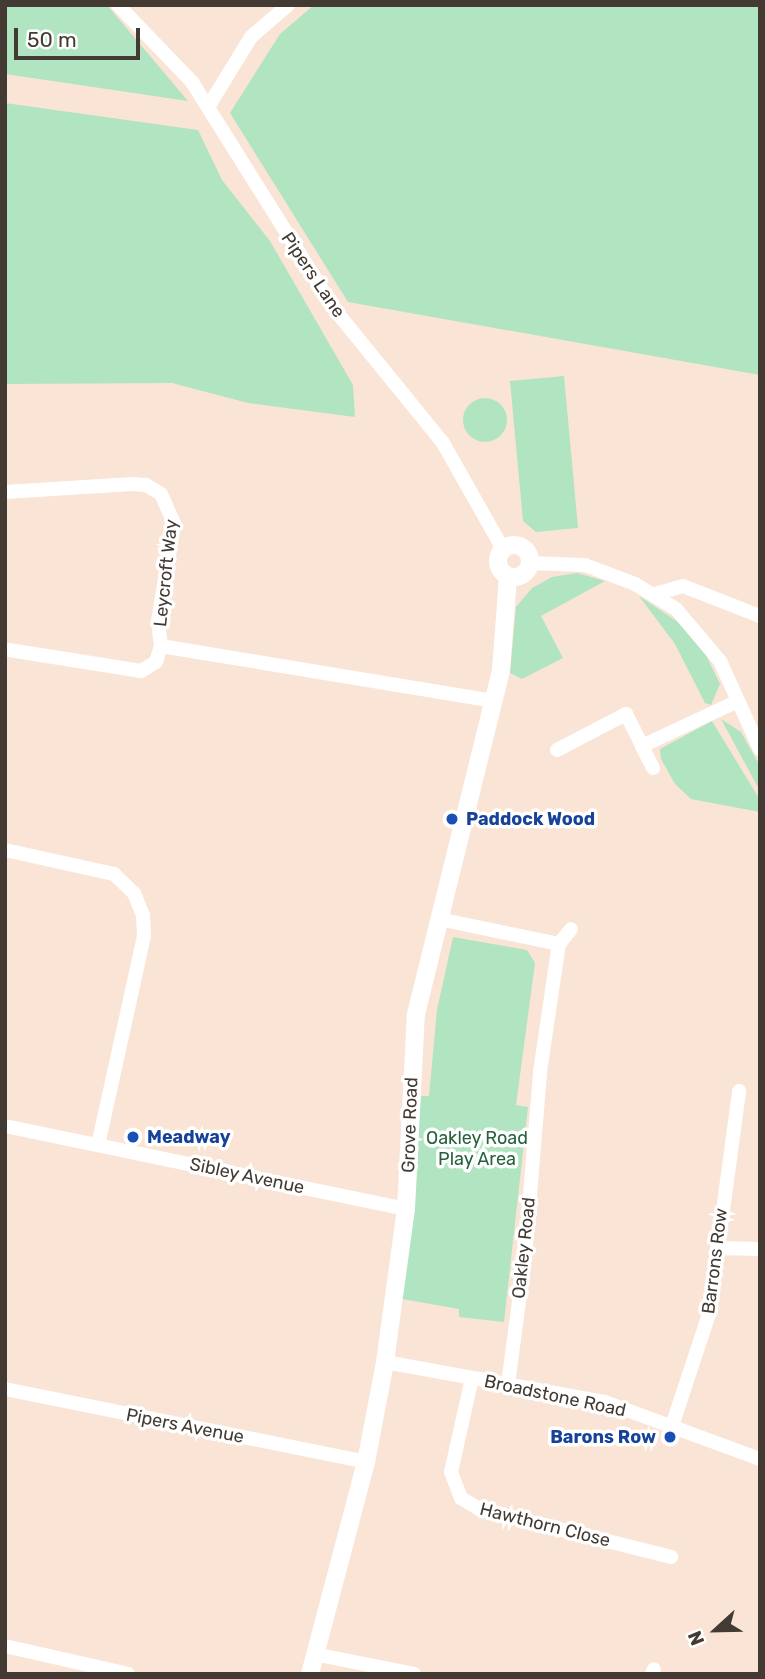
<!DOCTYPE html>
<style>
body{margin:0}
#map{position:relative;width:765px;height:1679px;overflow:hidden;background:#fae4d5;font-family:Rubik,sans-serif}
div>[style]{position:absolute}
.green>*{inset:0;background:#b1e4c0}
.round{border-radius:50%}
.minor>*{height:14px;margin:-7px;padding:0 7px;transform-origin:7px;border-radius:7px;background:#fff}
.tertiary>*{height:18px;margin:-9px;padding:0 9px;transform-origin:9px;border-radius:9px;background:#fff}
.tertiary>.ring{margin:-9px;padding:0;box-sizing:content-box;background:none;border:18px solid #fff;border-radius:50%}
.dots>*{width:19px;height:19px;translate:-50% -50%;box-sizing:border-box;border:4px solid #fff;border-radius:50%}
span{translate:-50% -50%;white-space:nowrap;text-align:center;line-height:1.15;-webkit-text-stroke:7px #fff;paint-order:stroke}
.street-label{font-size:18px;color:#433a34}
.transit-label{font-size:18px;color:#164399;font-weight:700}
.left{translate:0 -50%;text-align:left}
.right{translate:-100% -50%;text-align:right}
.park-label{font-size:18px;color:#27613d}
.frame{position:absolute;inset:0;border:7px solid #433a34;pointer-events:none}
.north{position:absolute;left:681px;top:1595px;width:70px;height:70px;-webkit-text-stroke:5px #fff;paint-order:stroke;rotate:248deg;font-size:19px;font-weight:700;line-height:28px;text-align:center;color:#433a34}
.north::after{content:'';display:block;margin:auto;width:24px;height:32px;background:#433a34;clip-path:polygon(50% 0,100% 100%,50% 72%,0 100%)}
.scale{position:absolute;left:14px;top:28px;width:126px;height:32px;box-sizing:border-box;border:4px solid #433a34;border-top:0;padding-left:9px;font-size:21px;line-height:24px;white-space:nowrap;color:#433a34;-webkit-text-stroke:5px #fff;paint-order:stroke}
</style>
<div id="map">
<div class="green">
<i style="clip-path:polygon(5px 5px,107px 5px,188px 101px,5px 74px)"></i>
<i style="clip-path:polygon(314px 5px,760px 5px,760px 375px,348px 302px,230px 113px,280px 34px)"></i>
<i style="clip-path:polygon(5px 103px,198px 130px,222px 180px,270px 241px,353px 385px,355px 417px,248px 403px,172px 383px,5px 384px)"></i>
<i style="clip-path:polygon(564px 376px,578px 528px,536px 532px,523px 521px,510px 381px)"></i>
<i class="round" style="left:463px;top:398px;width:44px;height:44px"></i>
<i style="clip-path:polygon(577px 573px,605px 581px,541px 616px,563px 658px,522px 679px,510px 673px,516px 607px,532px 588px,552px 577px)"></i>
<i style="clip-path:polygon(639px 596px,681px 624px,704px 651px,720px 684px,711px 705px,705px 703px,675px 644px)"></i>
<i style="clip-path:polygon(721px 719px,741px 732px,760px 766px,760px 791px)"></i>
<i style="clip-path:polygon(712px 721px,760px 800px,760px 812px,691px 799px,675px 784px,661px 759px,660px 749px)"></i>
<i style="clip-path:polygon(453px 937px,527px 950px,535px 963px,516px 1105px,528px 1107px,504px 1322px,459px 1317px,459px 1309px,402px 1299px,421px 1096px,429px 1096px,437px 1010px)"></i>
</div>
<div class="minor">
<i style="left:118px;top:5px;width:107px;rotate:46.1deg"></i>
<i style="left:192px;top:82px;width:269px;rotate:57.9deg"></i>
<i style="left:335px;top:310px;width:171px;rotate:50.9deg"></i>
<i style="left:443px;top:443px;width:122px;rotate:60.5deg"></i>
<i style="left:208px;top:107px;width:82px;rotate:-58.4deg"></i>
<i style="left:251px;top:37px;width:49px;rotate:-40.9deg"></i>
<i style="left:5px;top:492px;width:128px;rotate:-3.6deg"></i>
<i style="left:133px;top:484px;width:13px;rotate:4deg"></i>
<i style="left:146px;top:485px;width:17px;rotate:31deg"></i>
<i style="left:161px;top:494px;width:32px;rotate:66deg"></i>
<i style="left:174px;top:523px;width:100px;rotate:99.2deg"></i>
<i style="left:158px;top:622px;width:24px;rotate:83deg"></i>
<i style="left:529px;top:563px;width:56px;rotate:2deg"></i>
<i style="left:585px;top:565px;width:53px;rotate:20.8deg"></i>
<i style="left:635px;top:584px;width:48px;rotate:31.4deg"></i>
<i style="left:676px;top:609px;width:68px;rotate:49.8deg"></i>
<i style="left:720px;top:661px;width:97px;rotate:65.6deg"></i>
<i style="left:655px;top:594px;width:29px;rotate:-16deg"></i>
<i style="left:683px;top:586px;width:83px;rotate:21.3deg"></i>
<i style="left:9px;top:650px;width:134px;rotate:9deg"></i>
<i style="left:141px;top:671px;width:17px;rotate:-31deg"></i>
<i style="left:156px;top:662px;width:17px;rotate:-73deg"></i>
<i style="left:161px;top:646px;width:338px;rotate:9.4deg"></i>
<i style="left:557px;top:750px;width:78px;rotate:-27.6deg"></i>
<i style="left:626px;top:714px;width:36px;rotate:63deg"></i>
<i style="left:653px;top:768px;width:25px;rotate:-117deg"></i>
<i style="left:642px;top:746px;width:106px;rotate:-25.1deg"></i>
<i style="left:5px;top:850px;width:112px;rotate:12.4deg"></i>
<i style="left:114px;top:874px;width:28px;rotate:44deg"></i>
<i style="left:134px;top:893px;width:24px;rotate:68deg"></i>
<i style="left:143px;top:915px;width:21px;rotate:87deg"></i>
<i style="left:144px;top:936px;width:214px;rotate:102.4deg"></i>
<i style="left:439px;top:919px;width:123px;rotate:11.8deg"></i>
<i style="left:5px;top:1126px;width:409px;rotate:11.7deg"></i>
<i style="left:717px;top:1248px;width:43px;rotate:1.3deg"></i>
<i style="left:385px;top:1362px;width:224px;rotate:10.3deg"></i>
<i style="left:605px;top:1402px;width:165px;rotate:20.2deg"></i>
<i style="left:472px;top:1378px;width:96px;rotate:102.6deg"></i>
<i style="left:451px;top:1472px;width:28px;rotate:69deg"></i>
<i style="left:461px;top:1498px;width:21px;rotate:31deg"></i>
<i style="left:479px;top:1509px;width:198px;rotate:14deg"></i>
<i style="left:508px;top:1384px;width:129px;rotate:-82.4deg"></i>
<i style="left:525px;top:1256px;width:185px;rotate:-85.3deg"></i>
<i style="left:540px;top:1072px;width:129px;rotate:-81.6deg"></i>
<i style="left:559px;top:944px;width:19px;rotate:-51deg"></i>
<i style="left:5px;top:1389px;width:368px;rotate:11.4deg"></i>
<i style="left:672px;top:1426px;width:118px;rotate:-71.7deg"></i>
<i style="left:709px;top:1314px;width:225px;rotate:-82.3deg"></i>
<i style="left:5px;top:1646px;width:126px;rotate:12.8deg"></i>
<i style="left:314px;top:1654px;width:102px;rotate:11.3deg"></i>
<i style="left:652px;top:1674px;width:5px;rotate:-68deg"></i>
</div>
<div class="tertiary">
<i class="ring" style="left:498px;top:545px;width:14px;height:14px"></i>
<i style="left:310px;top:1674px;width:219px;rotate:-75.2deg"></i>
<i style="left:366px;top:1462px;width:102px;rotate:-79.2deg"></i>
<i style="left:385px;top:1362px;width:154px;rotate:-82.2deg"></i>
<i style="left:406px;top:1209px;width:195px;rotate:-87.1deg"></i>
<i style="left:416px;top:1014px;width:354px;rotate:-76.1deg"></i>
<i style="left:501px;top:670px;width:94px;rotate:-85.7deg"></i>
</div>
<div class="dots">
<i style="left:452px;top:819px;background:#1a4fb4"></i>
<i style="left:133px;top:1137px;background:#1a4fb4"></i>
<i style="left:670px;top:1437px;background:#1a4fb4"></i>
</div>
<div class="street-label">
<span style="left:313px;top:275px;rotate:56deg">Pipers Lane</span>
<span style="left:166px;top:573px;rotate:-84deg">Leycroft Way</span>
<span style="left:410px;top:1125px;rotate:-88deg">Grove Road</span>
<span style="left:247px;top:1176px;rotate:12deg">Sibley Avenue</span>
<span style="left:524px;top:1248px;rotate:-84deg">Oakley Road</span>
<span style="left:715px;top:1261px;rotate:-83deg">Barrons Row</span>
<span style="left:555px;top:1396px;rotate:12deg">Broadstone Road</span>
<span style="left:185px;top:1426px;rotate:11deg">Pipers Avenue</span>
<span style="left:545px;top:1525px;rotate:14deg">Hawthorn Close</span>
</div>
<div class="transit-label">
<span class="left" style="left:466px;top:819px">Paddock Wood</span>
<span class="left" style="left:147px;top:1137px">Meadway</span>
<span class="right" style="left:656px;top:1437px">Barons Row</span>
</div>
<div class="park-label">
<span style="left:477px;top:1149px">Oakley Road<br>Play Area</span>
</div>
<div class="frame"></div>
<div class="north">N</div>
<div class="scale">50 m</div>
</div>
